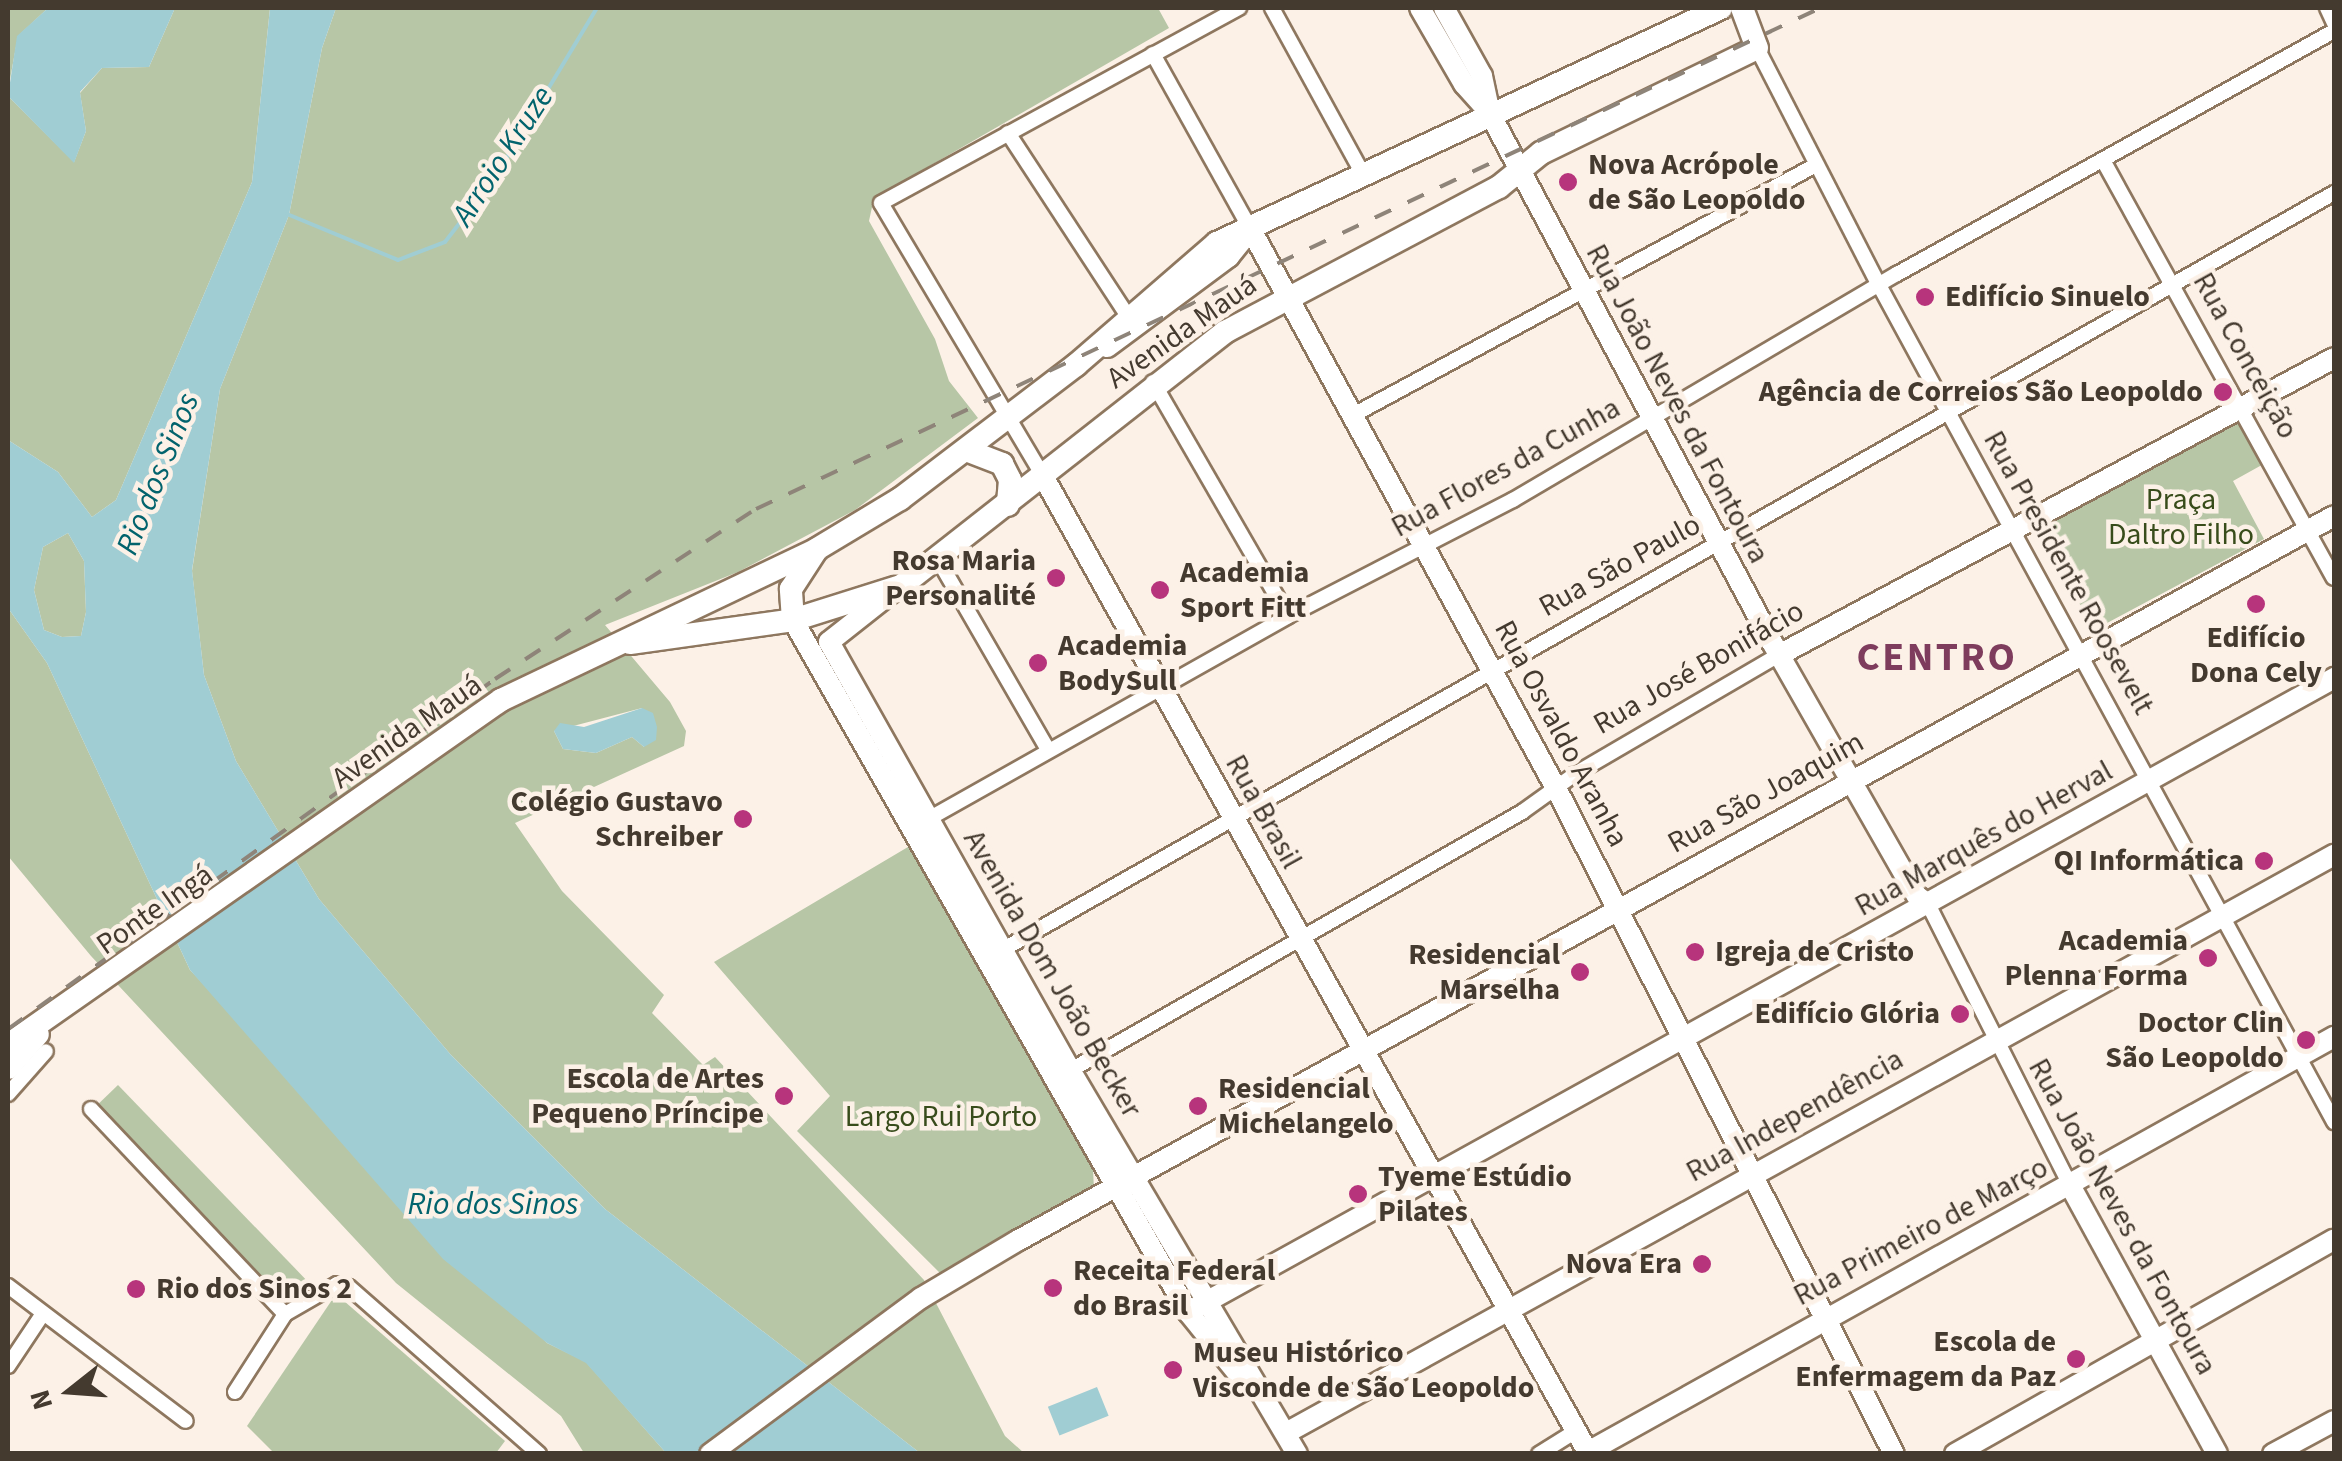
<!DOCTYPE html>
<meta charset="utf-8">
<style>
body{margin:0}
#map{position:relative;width:2342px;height:1461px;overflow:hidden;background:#fcf1e7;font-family:"Source Sans 3",sans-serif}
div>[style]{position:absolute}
.green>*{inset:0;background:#b7c6a6;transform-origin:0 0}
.water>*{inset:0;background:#a0cdd3;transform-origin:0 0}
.stream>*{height:4px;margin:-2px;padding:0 2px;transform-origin:2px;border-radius:2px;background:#a0cdd3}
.roads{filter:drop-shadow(2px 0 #8e775f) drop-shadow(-2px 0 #8e775f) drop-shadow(0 2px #8e775f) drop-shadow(0 -2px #8e775f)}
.street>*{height:14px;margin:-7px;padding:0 7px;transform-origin:7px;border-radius:7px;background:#fff}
.secondary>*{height:20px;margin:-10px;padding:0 10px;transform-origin:10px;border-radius:10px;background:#fff}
.primary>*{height:22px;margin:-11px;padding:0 11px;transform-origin:11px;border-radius:11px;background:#fff}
.rail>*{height:4px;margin-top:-2px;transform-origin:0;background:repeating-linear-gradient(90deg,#8e8479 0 18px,transparent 0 36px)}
.dots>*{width:28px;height:28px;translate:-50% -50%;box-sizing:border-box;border:5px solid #fcf1e7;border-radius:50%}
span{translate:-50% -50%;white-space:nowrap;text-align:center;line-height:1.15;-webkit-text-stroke:9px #fcf1e7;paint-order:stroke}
.poi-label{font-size:30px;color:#443a2f;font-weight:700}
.left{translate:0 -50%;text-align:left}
.right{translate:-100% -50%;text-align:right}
.street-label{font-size:30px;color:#443a2f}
.park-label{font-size:30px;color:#384c1b}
.water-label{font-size:32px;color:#02636d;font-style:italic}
.district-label{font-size:40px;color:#7e3c5d;font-weight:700;letter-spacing:2.5px}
.frame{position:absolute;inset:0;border:10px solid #443a2f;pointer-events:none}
.north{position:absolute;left:20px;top:1341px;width:100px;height:100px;-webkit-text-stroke:8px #fcf1e7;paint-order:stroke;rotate:253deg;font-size:28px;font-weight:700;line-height:40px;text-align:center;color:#443a2f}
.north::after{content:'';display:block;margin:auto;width:35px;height:45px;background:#443a2f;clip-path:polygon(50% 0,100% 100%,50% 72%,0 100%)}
</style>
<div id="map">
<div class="green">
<i style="clip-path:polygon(8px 8px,48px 8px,18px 36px,8px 90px)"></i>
<i style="clip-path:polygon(175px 8px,270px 8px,252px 182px,116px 500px,92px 517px,58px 472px,8px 440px,8px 96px,74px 162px,86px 131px,80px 93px,102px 68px,149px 67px)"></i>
<i style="clip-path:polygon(evenodd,336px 8px,1158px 8px,1169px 28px,874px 198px,869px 221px,935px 339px,949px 381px,978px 418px,855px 510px,738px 572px,605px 625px,670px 702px,686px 731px,684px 746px,515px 823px,562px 891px,664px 995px,652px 1013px,703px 1065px,715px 1057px,924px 1280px,1005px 1436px,1024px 1453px,920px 1453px,605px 1209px,451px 1055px,319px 899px,236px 761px,204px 675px,192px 571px,220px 389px,289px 215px,322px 48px,336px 8px,642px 708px,644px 747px,632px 737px,596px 753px,563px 749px,554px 731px,642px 708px)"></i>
<i style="clip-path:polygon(2245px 415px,2269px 461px,2233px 481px,2264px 539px,2094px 630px,2039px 530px)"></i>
<i style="clip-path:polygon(68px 533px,84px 561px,86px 612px,81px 636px,62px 637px,44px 630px,34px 590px,43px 547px)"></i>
<i style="clip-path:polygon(8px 608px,47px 663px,190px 970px,547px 1343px,586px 1362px,666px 1453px,584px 1453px,561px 1416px,396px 1283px,91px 956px,8px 856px)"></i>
<i style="clip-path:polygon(913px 844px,1093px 1169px,1094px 1190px,943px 1276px,797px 1131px,830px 1096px,714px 962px)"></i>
<i style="left:118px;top:1085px;width:272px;height:31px;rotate:46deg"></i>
<i style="clip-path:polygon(336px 1294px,505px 1441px,496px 1453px,274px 1453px,247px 1426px)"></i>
</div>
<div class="water">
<i style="clip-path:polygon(48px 8px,175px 8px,149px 67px,102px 68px,80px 92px,86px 131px,74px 163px,8px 96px,17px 36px)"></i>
<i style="clip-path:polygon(evenodd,270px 8px,336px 8px,322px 48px,289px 215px,220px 389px,192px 570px,204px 675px,236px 761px,319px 899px,451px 1055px,605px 1209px,920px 1453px,666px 1453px,586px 1363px,547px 1343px,443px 1259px,190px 970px,47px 663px,8px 608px,8px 440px,58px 472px,92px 517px,116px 500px,252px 182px,270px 8px,68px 533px,84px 561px,86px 612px,81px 636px,62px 637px,44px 630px,34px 590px,43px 547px,68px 533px)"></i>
<i style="clip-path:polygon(642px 708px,653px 713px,657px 727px,656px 740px,644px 747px,632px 737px,596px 753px,563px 749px,554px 731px,560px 723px,584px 727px)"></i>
<i style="left:1097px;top:1387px;width:31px;height:53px;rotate:68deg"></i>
</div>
<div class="stream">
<i style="left:287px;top:214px;width:120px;rotate:22.5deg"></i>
<i style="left:398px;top:260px;width:50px;rotate:-21deg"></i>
<i style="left:445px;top:242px;width:82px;rotate:-52.4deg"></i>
<i style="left:495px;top:177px;width:197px;rotate:-58.9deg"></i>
</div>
<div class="roads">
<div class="street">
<i style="left:1272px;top:8px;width:189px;rotate:61.3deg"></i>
<i style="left:2327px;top:8px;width:17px;rotate:65deg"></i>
<i style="left:1757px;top:48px;width:267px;rotate:62.8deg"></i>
<i style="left:1879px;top:285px;width:953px;rotate:61.47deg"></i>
<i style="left:1153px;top:54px;width:199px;rotate:60.9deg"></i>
<i style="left:1008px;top:133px;width:217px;rotate:56.8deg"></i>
<i style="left:2104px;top:162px;width:475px;rotate:61.1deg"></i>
<i style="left:1153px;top:382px;width:270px;rotate:60deg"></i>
<i style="left:1355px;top:414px;width:522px;rotate:-28.38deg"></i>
<i style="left:1043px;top:476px;width:317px;rotate:-120.7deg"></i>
<i style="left:881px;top:203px;width:408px;rotate:-28.6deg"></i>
<i style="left:939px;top:561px;width:218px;rotate:60deg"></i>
<i style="left:923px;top:822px;width:419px;rotate:-29.4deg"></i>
<i style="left:1288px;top:616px;width:253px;rotate:-27.3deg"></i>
<i style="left:1513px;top:500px;width:446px;rotate:-30.5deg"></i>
<i style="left:1897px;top:274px;width:500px;rotate:-29.08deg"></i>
<i style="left:1928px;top:904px;width:317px;rotate:63.2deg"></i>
<i style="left:995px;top:954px;width:1540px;rotate:-29.61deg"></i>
<i style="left:1064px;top:1074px;width:528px;rotate:-29.77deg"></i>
<i style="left:1522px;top:812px;width:65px;rotate:-35.6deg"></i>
<i style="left:1575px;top:774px;width:236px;rotate:-30.3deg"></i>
<i style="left:8px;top:1094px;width:57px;rotate:-48.5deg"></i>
<i style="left:91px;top:1109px;width:282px;rotate:46.6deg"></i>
<i style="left:8px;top:1286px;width:223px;rotate:37.2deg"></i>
<i style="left:8px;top:1366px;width:61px;rotate:-56.3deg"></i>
<i style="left:235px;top:1392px;width:93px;rotate:-57.3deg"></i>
<i style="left:285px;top:1314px;width:60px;rotate:-30deg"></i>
<i style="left:337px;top:1284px;width:12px;rotate:14deg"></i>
<i style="left:349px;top:1287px;width:253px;rotate:41.3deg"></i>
<i style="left:1539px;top:1454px;width:44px;rotate:-31.9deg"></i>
</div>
<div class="secondary">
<i style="left:1420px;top:8px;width:88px;rotate:59.9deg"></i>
<i style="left:1464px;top:84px;width:38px;rotate:48deg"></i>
<i style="left:1489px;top:112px;width:603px;rotate:61.91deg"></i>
<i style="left:1773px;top:644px;width:290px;rotate:60.3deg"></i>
<i style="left:1917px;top:896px;width:14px;rotate:36deg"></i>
<i style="left:1444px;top:8px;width:78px;rotate:60.8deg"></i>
<i style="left:1482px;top:76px;width:35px;rotate:78deg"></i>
<i style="left:1250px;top:228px;width:638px;rotate:61.35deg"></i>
<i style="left:1556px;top:788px;width:747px;rotate:63.09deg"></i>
<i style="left:1043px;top:476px;width:1120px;rotate:60.83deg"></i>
<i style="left:891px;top:593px;width:79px;rotate:141.7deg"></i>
<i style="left:829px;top:642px;width:491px;rotate:60.6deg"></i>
<i style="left:1070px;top:1070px;width:446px;rotate:59.4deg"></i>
<i style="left:793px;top:620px;width:797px;rotate:60.28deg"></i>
<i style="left:1188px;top:1312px;width:81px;rotate:51deg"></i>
<i style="left:1779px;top:655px;width:629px;rotate:-28.15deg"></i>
<i style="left:2071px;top:1187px;width:304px;rotate:61.3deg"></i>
<i style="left:1188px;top:1312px;width:1310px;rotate:-28.95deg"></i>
<i style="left:1286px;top:1433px;width:1197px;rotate:-28.88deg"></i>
<i style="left:1588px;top:1452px;width:854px;rotate:-29.09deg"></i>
<i style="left:710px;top:1454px;width:262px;rotate:-36.5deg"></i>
<i style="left:921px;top:1298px;width:112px;rotate:-30.7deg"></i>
<i style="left:1017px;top:1241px;width:1503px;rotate:-28.83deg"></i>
<i style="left:1955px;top:1454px;width:435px;rotate:-29.5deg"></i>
<i style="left:2273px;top:1454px;width:69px;rotate:-28.4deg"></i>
</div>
<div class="primary">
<i style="left:1107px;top:346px;width:151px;rotate:-36.6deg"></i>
<i style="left:1228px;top:256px;width:32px;rotate:-51deg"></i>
<i style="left:966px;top:450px;width:39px;rotate:21deg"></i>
<i style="left:1002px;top:464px;width:18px;rotate:63deg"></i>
<i style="left:1010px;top:480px;width:25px;rotate:95deg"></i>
<i style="left:793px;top:620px;width:31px;rotate:-94deg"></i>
<i style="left:791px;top:589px;width:44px;rotate:-57deg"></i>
<i style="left:630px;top:643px;width:165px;rotate:-8deg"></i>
<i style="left:793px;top:620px;width:113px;rotate:-17.5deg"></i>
<i style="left:901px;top:586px;width:412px;rotate:-38.1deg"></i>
<i style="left:1225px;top:332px;width:310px;rotate:-27.9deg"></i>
<i style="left:1499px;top:187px;width:54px;rotate:-39deg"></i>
<i style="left:1541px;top:153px;width:240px;rotate:-25.9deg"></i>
<i style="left:1757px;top:48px;width:43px;rotate:-110.6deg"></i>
<i style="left:8px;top:1045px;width:602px;rotate:-34.98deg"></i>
<i style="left:501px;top:700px;width:350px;rotate:-25.5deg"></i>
<i style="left:817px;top:549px;width:97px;rotate:-31.1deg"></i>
<i style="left:900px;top:499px;width:221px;rotate:-37.3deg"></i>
<i style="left:1076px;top:365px;width:186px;rotate:-40.9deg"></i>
<i style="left:1217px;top:243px;width:556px;rotate:-25deg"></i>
<i style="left:8px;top:1068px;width:45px;rotate:-48.6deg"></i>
</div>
</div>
<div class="rail">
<i style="left:8px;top:1029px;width:600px;rotate:-35.7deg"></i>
<i style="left:495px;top:679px;width:311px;rotate:-33.1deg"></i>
<i style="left:756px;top:509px;width:1176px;rotate:-25.21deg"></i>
</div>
<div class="dots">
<i style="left:1568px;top:182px;background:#b7347c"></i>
<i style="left:1925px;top:297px;background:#b7347c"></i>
<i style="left:2223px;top:392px;background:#b7347c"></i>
<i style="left:1056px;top:578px;background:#b7347c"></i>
<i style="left:1160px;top:590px;background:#b7347c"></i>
<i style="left:2256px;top:604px;background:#b7347c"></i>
<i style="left:1038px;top:663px;background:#b7347c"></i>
<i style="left:743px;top:819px;background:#b7347c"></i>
<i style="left:2264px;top:861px;background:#b7347c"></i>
<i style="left:1695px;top:952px;background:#b7347c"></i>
<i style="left:2208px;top:958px;background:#b7347c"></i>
<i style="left:1580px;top:972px;background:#b7347c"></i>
<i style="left:1960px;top:1014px;background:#b7347c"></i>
<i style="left:2306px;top:1040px;background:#b7347c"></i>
<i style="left:784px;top:1096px;background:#b7347c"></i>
<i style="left:1198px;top:1106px;background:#b7347c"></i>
<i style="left:1358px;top:1194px;background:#b7347c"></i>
<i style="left:1702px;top:1264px;background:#b7347c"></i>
<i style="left:1053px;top:1288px;background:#b7347c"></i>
<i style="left:136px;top:1289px;background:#b7347c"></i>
<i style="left:2076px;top:1359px;background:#b7347c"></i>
<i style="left:1173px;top:1370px;background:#b7347c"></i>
</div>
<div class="poi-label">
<span class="left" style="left:1588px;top:182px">Nova Acrópole<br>de São Leopoldo</span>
<span class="left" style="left:1945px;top:297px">Edifício Sinuelo</span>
<span class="right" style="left:2203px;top:392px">Agência de Correios São Leopoldo</span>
<span class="right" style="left:1036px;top:578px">Rosa Maria<br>Personalité</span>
<span class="left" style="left:1180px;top:590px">Academia<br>Sport Fitt</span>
<span style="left:2256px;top:655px">Edifício<br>Dona Cely</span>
<span class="left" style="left:1058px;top:663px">Academia<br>BodySull</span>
<span class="right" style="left:723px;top:819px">Colégio Gustavo<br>Schreiber</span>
<span class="right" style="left:2244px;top:861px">QI Informática</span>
<span class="right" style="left:2188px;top:958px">Academia<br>Plenna Forma</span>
<span class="left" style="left:1715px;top:952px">Igreja de Cristo</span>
<span class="right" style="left:1560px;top:972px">Residencial<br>Marselha</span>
<span class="right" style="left:1940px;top:1014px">Edifício Glória</span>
<span class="right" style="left:2284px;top:1040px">Doctor Clin<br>São Leopoldo</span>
<span class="right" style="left:764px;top:1096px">Escola de Artes<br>Pequeno Príncipe</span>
<span class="left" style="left:1218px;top:1106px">Residencial<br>Michelangelo</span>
<span class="left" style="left:1378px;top:1194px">Tyeme Estúdio<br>Pilates</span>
<span class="right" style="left:1682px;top:1264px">Nova Era</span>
<span class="left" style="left:1073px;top:1288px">Receita Federal<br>do Brasil</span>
<span class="left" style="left:156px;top:1289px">Rio dos Sinos 2</span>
<span class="right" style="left:2056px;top:1359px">Escola de<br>Enfermagem da Paz</span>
<span class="left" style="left:1193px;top:1370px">Museu Histórico<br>Visconde de São Leopoldo</span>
</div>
<div class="street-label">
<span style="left:1182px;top:332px;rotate:-35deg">Avenida Mauá</span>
<span style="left:2245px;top:356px;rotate:61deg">Rua Conceição</span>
<span style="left:1677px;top:404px;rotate:62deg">Rua João Neves da Fontoura</span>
<span style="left:1506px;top:468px;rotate:-29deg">Rua Flores da Cunha</span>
<span style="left:1620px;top:566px;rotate:-29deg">Rua São Paulo</span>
<span style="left:2068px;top:573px;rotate:61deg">Rua Presidente Roosevelt</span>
<span style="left:1699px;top:668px;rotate:-30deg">Rua José Bonifácio</span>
<span style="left:407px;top:732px;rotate:-35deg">Avenida Mauá</span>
<span style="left:1561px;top:734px;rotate:62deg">Rua Osvaldo Aranha</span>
<span style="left:1766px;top:793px;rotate:-29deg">Rua São Joaquim</span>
<span style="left:1263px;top:812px;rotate:61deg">Rua Brasil</span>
<span style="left:1984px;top:839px;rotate:-29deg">Rua Marquês do Herval</span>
<span style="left:155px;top:910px;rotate:-35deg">Ponte Ingá</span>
<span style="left:1052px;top:974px;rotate:60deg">Avenida Dom João Becker</span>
<span style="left:1795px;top:1116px;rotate:-29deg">Rua Independência</span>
<span style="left:2122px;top:1217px;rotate:61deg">Rua João Neves da Fontoura</span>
<span style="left:1921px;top:1232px;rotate:-28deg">Rua Primeiro de Março</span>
</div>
<div class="park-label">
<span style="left:2181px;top:517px">Praça<br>Daltro Filho</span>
<span style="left:941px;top:1117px">Largo Rui Porto</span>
</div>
<div class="water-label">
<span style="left:503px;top:156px;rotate:-57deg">Arroio Kruze</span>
<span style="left:158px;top:474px;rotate:-68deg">Rio dos Sinos</span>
<span style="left:493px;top:1204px">Rio dos Sinos</span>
</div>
<div class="district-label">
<span style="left:1937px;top:658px">CENTRO</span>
</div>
<div class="frame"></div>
<div class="north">N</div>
</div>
